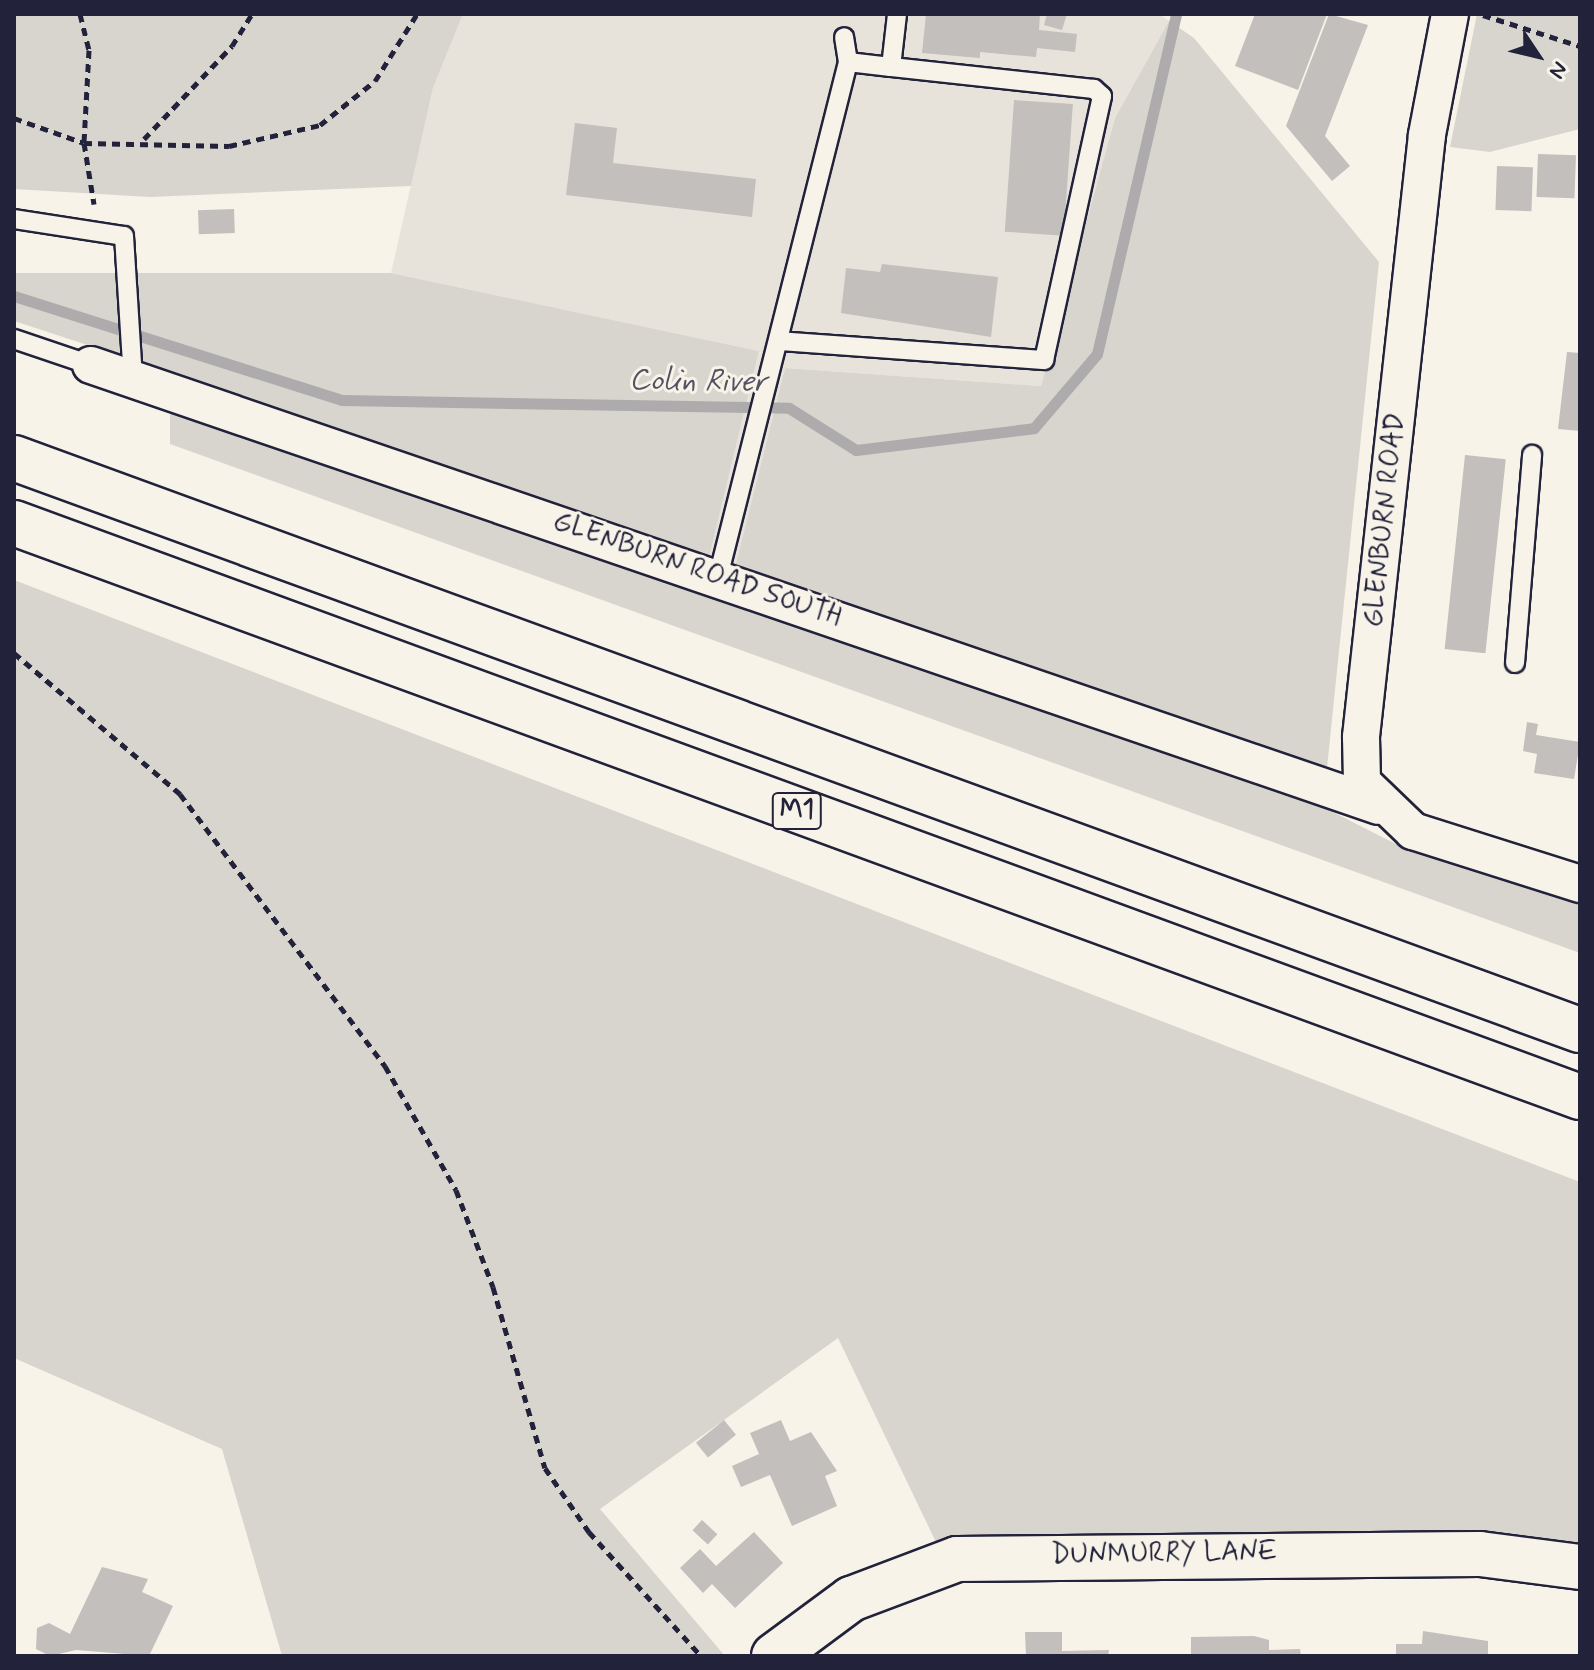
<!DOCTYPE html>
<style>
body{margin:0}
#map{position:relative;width:1594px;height:1670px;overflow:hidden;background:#f7f3e8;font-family:Mynerve,sans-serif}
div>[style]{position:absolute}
.built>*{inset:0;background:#e7e3db}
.green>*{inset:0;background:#d8d5cf}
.stream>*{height:11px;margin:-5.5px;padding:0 5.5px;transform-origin:5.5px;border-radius:5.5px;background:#aeabad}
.building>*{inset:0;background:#c2bfbd;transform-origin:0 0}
.path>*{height:5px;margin-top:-2.5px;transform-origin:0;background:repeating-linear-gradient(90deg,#22223b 0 8px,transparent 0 14px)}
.roads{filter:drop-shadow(2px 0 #22223b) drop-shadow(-2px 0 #22223b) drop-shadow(0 2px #22223b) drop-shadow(0 -2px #22223b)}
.service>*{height:18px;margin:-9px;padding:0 9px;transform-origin:9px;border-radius:9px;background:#f7f3e8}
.minor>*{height:36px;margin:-18px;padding:0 18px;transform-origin:18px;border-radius:18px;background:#f7f3e8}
.tertiary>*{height:44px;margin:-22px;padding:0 22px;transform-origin:22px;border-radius:22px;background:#f7f3e8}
.motorway>*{height:44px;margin:-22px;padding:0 22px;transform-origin:22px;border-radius:22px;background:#f7f3e8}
span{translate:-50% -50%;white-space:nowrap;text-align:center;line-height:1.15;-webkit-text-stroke:6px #f7f3e8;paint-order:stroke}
.shield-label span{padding:2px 6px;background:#f7f3e8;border:2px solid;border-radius:6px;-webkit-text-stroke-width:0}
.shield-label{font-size:26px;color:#22223b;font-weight:700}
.street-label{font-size:28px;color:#22223b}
.water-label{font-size:30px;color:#535263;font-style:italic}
.frame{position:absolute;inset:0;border:16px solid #22223b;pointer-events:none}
.north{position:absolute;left:1498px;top:16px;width:80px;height:80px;-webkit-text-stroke:6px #f7f3e8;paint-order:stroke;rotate:125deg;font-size:22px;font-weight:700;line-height:32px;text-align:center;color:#22223b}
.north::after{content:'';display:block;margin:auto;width:28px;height:36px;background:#22223b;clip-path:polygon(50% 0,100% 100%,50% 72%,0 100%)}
</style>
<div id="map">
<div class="built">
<i style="clip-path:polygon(463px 14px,1159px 14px,1169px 21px,1115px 118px,1041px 386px,785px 368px,734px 571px,708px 562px,759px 351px,391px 273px,433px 88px)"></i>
</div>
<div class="green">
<i style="clip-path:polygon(14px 14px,463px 14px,433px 88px,411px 186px,150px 197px,14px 189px)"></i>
<i style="clip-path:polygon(1477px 14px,1580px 14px,1580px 129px,1490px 152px,1450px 147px)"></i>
<i style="clip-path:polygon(1169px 21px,1194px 38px,1379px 262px,1323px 807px,1394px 843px,1580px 905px,1580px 953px,170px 444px,170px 372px,14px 321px,14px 273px,391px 273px,759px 351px,708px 562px,734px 571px,785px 368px,1041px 386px,1115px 118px)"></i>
<i style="clip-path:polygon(14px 580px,1580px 1182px,1580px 1567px,946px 1563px,838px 1338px,600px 1509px,725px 1656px,282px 1656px,222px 1449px,14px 1358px)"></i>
</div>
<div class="stream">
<i style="left:14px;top:296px;width:344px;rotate:17.6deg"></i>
<i style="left:342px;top:400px;width:447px;rotate:1deg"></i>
<i style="left:789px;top:408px;width:79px;rotate:32.1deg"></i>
<i style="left:856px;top:450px;width:179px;rotate:-7deg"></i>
<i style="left:1034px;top:428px;width:97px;rotate:-49.6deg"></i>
<i style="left:1097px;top:354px;width:349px;rotate:-76.9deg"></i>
</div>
<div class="building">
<i style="clip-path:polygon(926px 14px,1040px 14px,1039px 30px,1077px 34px,1075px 52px,1037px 48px,1036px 57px,980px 52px,980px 58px,922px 53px)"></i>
<i style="clip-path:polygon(1047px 14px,1067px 14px,1062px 30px,1044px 25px)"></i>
<i style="clip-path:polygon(1255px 14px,1327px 14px,1298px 90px,1235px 66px)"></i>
<i style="clip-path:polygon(1329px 14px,1368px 25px,1325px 136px,1350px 166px,1332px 181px,1286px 126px)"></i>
<i style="left:1014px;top:100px;width:59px;height:132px;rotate:4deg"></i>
<i style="clip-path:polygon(575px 123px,617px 128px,613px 163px,756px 179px,752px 217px,566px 195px)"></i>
<i style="left:1538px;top:154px;width:38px;height:43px;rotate:2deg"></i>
<i style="left:1497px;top:166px;width:36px;height:44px;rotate:2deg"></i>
<i style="left:234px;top:209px;width:24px;height:36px;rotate:88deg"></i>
<i style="clip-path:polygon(882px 264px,998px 277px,991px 337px,841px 313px,846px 268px,880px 272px)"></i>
<i style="clip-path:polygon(1567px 352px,1580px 353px,1580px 431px,1558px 429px)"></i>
<i style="left:1465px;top:455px;width:41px;height:195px;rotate:6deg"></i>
<i style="clip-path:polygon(1527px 722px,1538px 724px,1536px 735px,1580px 742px,1574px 779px,1534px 773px,1537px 754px,1523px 751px)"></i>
<i style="left:724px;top:1420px;width:19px;height:36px;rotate:51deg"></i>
<i style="clip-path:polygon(781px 1420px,790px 1441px,811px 1432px,837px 1471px,825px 1476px,837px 1506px,792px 1526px,770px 1475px,741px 1487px,732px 1466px,759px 1454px,750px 1433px)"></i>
<i style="left:702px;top:1520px;width:21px;height:14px;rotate:43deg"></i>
<i style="clip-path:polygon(754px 1532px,783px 1563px,735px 1608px,712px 1584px,703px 1593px,680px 1568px,700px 1549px,716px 1566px)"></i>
<i style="clip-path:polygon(102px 1567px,148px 1579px,142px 1592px,173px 1606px,149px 1656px,76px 1650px,50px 1656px,36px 1649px,37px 1628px,49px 1623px,70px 1634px)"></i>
<i style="clip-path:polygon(1423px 1631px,1488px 1641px,1488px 1656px,1396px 1656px,1396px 1644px,1422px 1644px)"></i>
<i style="clip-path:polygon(1025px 1632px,1062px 1632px,1062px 1651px,1109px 1650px,1108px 1656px,1026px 1656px)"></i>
<i style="clip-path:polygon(1254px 1636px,1269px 1640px,1269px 1650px,1300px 1649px,1301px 1656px,1191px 1656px,1191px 1637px)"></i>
</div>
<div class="path">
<i style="left:80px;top:14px;width:37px;rotate:76deg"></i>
<i style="left:89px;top:50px;width:93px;rotate:93.1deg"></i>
<i style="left:84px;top:143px;width:62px;rotate:80.7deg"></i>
<i style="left:1483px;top:15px;width:102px;rotate:17.7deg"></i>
<i style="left:14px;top:118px;width:74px;rotate:19.7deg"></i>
<i style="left:84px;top:143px;width:145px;rotate:1.2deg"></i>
<i style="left:229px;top:146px;width:93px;rotate:-13deg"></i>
<i style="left:320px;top:125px;width:70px;rotate:-38.7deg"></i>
<i style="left:375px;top:81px;width:79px;rotate:-57.9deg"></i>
<i style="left:144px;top:139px;width:128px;rotate:-46.6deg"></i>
<i style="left:232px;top:46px;width:38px;rotate:-58deg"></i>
<i style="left:14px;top:653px;width:218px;rotate:40.3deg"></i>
<i style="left:180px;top:794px;width:341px;rotate:53deg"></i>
<i style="left:385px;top:1066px;width:143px;rotate:60.2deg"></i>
<i style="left:456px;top:1190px;width:104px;rotate:69.1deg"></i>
<i style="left:493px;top:1287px;width:188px;rotate:74deg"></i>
<i style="left:545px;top:1468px;width:78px;rotate:55.5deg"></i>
<i style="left:589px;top:1532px;width:167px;rotate:47.9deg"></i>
</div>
<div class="roads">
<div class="service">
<i style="left:848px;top:62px;width:43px;rotate:6.6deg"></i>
<i style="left:891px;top:67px;width:53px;rotate:-83.5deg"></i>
<i style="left:14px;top:219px;width:111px;rotate:8.8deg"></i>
<i style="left:124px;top:236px;width:143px;rotate:86.4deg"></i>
<i style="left:14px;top:339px;width:81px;rotate:18.7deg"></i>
<i style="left:779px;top:341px;width:266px;rotate:4.1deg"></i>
<i style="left:1044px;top:360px;width:270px;rotate:-77.6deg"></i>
<i style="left:1102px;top:96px;width:11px;rotate:-139deg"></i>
<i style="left:1094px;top:89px;width:204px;rotate:-173.8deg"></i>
<i style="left:718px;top:577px;width:531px;rotate:-75.83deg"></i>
<i style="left:848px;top:62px;width:25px;rotate:-99deg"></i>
<i style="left:1515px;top:663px;width:209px;rotate:-85.3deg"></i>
</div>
<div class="minor">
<i style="left:1450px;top:14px;width:123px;rotate:100.8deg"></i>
<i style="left:1427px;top:135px;width:606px;rotate:96.26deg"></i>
<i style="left:1361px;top:737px;width:45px;rotate:88.7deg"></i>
<i style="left:1362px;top:782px;width:71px;rotate:43.9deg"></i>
<i style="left:1413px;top:831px;width:175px;rotate:17.6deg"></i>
<i style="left:91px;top:365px;width:1361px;rotate:18.9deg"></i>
</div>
<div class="tertiary">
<i style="left:774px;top:1656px;width:96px;rotate:-36.5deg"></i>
<i style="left:851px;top:1599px;width:113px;rotate:-20.7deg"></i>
<i style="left:957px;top:1559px;width:523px;rotate:-0.55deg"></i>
<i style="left:1480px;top:1554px;width:101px;rotate:7.4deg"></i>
</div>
<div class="motorway">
<i style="left:14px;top:458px;width:1667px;rotate:20.07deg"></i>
<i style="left:14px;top:523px;width:1668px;rotate:20.13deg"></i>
</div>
</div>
<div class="shield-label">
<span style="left:797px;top:811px">M1</span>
</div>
<div class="street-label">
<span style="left:1385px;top:520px;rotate:-84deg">GLENBURN ROAD</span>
<span style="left:697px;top:570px;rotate:19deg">GLENBURN ROAD SOUTH</span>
<span style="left:1164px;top:1554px;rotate:-1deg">DUNMURRY LANE</span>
</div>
<div class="water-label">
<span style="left:698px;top:382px;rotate:1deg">Colin River</span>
</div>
<div class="frame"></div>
<div class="north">N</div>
</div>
